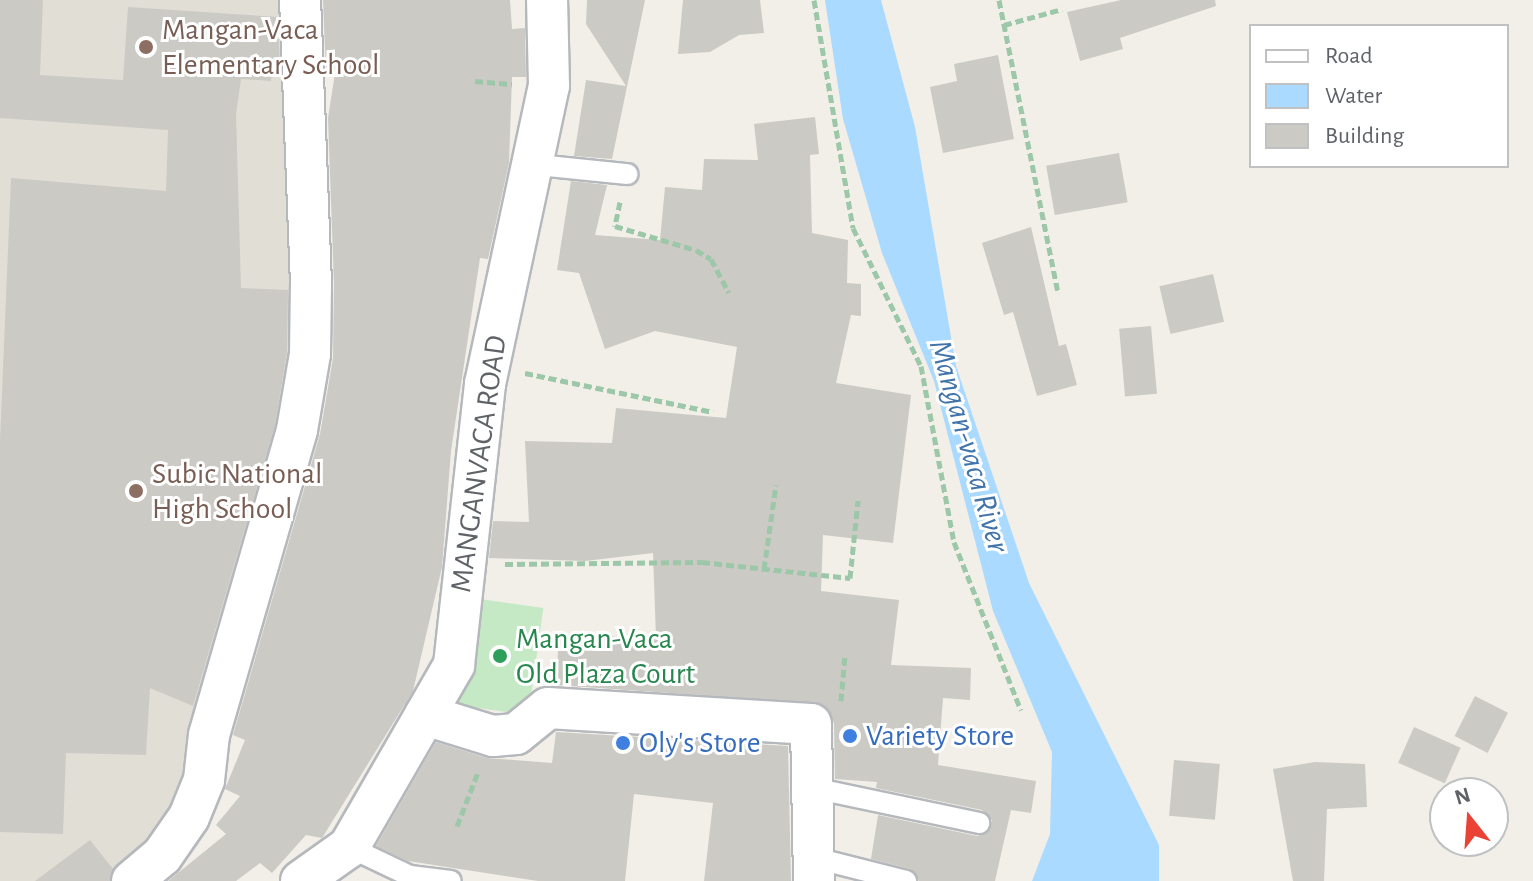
<!DOCTYPE html>
<style>
body{margin:0}
#map{position:relative;width:1533px;height:881px;overflow:hidden;background:#f1efe8;font-family:"Alegreya Sans",sans-serif}
div>[style]{position:absolute}
.education>*{inset:0;background:#e1ded6}
.green>*{inset:0;background:#c5e8c5;transform-origin:0 0}
.water>*{inset:0;background:#aadaff}
.building>*{inset:0;background:#cccac5;transform-origin:0 0}
.path>*{height:5px;margin-top:-2.5px;transform-origin:0;background:repeating-linear-gradient(90deg,#9cc7a9 0 8px,transparent 0 12px)}
.roads{filter:drop-shadow(2px 0 #b5b8bc) drop-shadow(-2px 0 #b5b8bc) drop-shadow(0 2px #b5b8bc) drop-shadow(0 -2px #b5b8bc)}
.lane>*{height:20px;margin:-10px;padding:0 10px;transform-origin:10px;border-radius:10px;background:#fff}
.street>*{height:40px;margin:-20px;padding:0 20px;transform-origin:20px;border-radius:20px;background:#fff}
.dots>*{width:22px;height:22px;translate:-50% -50%;box-sizing:border-box;border:4px solid #fff;border-radius:50%}
span{translate:-50% -50%;white-space:nowrap;text-align:center;line-height:1.15;-webkit-text-stroke:6px #fff;paint-order:stroke}
.education-label{font-size:30px;color:#785e54}
.left{translate:0 -50%;text-align:left}
.street-label{font-size:30px;color:#5f6368}
.leisure-label{font-size:30px;color:#27864d}
.shop-label{font-size:30px;color:#366cbe}
.water-label{font-size:32px;color:#4174aa;font-style:italic}
.legend{position:absolute;left:1249px;top:24px;width:260px;height:144px;box-sizing:border-box;background:#fff;border:2px solid #bfc1c3;margin:0;padding:10px 14px;list-style:none;font-size:24px;color:#5f6368}
.legend li{display:flex;align-items:center;gap:16px;height:40px}
.legend b{width:40px;border:2px solid #bfc1c3}
.north{position:absolute;left:1429px;top:777px;width:80px;height:80px;box-sizing:border-box;background:#fff;border:2px solid #bfc1c3;border-radius:50%;rotate:343deg;font-size:22px;font-weight:700;line-height:32px;text-align:center;color:#5f6368}
.north::after{content:'';display:block;margin:auto;width:28px;height:36px;background:#ea4335;clip-path:polygon(50% 0,100% 100%,50% 72%,0 100%)}
</style>
<div id="map">
<div class="education">
<i style="clip-path:polygon(0 0,289px 0,304px 336px,191px 788px,118px 881px,0 881px)"></i>
</div>
<div class="green">
<i style="left:472px;top:598px;width:72px;height:108px;rotate:8deg"></i>
</div>
<div class="water">
<i style="clip-path:polygon(825px 0,881px 0,915px 127px,956px 366px,1029px 583px,1159px 845px,1159px 881px,1032px 881px,1050px 834px,1052px 752px,993px 611px,934px 381px,882px 253px,843px 119px)"></i>
</div>
<div class="building">
<i style="clip-path:polygon(0 0,43px 0,40px 75px,123px 80px,128px 7px,278px 17px,280px 73px,272px 73px,271px 81px,241px 79px,236px 114px,241px 288px,288px 290px,287px 352px,275px 425px,193px 706px,150px 688px,146px 755px,66px 753px,63px 834px,0 832px,0 441px,11px 178px,166px 191px,168px 130px,0 118px)"></i>
<i style="clip-path:polygon(323px 0,510px 0,512px 29px,525px 28px,526px 77px,512px 77px,509px 163px,488px 259px,480px 258px,451px 451px,442px 567px,413px 691px,322px 838px,306px 835px,272px 873px,260px 863px,236px 881px,168px 881px,226px 834px,216px 825px,240px 796px,225px 789px,245px 740px,233px 735px,320px 434px,333px 358px,334px 284px,328px 118px,335px 73px,326px 73px)"></i>
<i style="clip-path:polygon(587px 0,645px 0,612px 159px,574px 156px,586px 80px,626px 86px,586px 24px)"></i>
<i style="clip-path:polygon(683px 0,760px 0,764px 33px,739px 35px,710px 52px,678px 54px)"></i>
<i style="clip-path:polygon(1121px 0,1215px 0,1216px 6px,1120px 38px,1123px 49px,1080px 61px,1067px 12px)"></i>
<i style="clip-path:polygon(998px 55px,1014px 139px,943px 153px,930px 87px,957px 81px,954px 64px)"></i>
<i style="clip-path:polygon(815px 117px,819px 154px,810px 155px,812px 233px,848px 240px,847px 283px,861px 284px,861px 316px,851px 315px,836px 383px,911px 395px,893px 543px,823px 535px,821px 591px,899px 600px,891px 665px,971px 668px,970px 700px,943px 698px,938px 765px,1036px 781px,1031px 813px,1011px 810px,995px 881px,919px 881px,910px 869px,871px 859px,878px 815px,977px 836px,988px 832px,992px 820px,982px 810px,876px 788px,877px 782px,835px 779px,834px 723px,822px 704px,556px 685px,559px 634px,656px 638px,653px 553px,585px 561px,489px 558px,493px 521px,529px 522px,525px 441px,612px 443px,616px 408px,726px 418px,737px 347px,655px 331px,605px 349px,579px 273px,557px 270px,571px 181px,607px 185px,595px 235px,660px 240px,665px 187px,702px 190px,704px 159px,758px 160px,754px 124px)"></i>
<i style="left:1119px;top:153px;width:50px;height:74px;rotate:80deg"></i>
<i style="clip-path:polygon(1031px 227px,1059px 346px,1066px 344px,1077px 385px,1037px 396px,1013px 312px,1004px 315px,982px 243px)"></i>
<i style="left:1213px;top:274px;width:49px;height:55px;rotate:77deg"></i>
<i style="left:1151px;top:326px;width:68px;height:32px;rotate:85deg"></i>
<i style="left:1475px;top:696px;width:37px;height:45px;rotate:27deg"></i>
<i style="left:1414px;top:727px;width:51px;height:39px;rotate:24deg"></i>
<i style="clip-path:polygon(556px 732px,788px 746px,791px 881px,704px 881px,713px 803px,634px 794px,625px 881px,538px 881px,408px 861px,376px 846px,436px 742px,487px 758px,552px 763px)"></i>
<i style="left:1174px;top:760px;width:46px;height:56px;rotate:5deg"></i>
<i style="clip-path:polygon(1315px 762px,1365px 764px,1367px 807px,1327px 809px,1324px 881px,1293px 881px,1273px 769px)"></i>
<i style="clip-path:polygon(90px 840px,113px 869px,110px 881px,35px 881px)"></i>
</div>
<div class="path">
<i style="left:814px;top:0;width:231px;rotate:80.3deg"></i>
<i style="left:853px;top:228px;width:154px;rotate:63.8deg"></i>
<i style="left:921px;top:366px;width:179px;rotate:79.4deg"></i>
<i style="left:954px;top:542px;width:181px;rotate:68.3deg"></i>
<i style="left:999px;top:0;width:298px;rotate:78.6deg"></i>
<i style="left:1004px;top:25px;width:60px;rotate:-15.4deg"></i>
<i style="left:475px;top:81px;width:37px;rotate:5deg"></i>
<i style="left:620px;top:202px;width:25px;rotate:102deg"></i>
<i style="left:615px;top:226px;width:84px;rotate:16.5deg"></i>
<i style="left:696px;top:250px;width:17px;rotate:31deg"></i>
<i style="left:711px;top:259px;width:38px;rotate:62deg"></i>
<i style="left:525px;top:373px;width:192px;rotate:11.7deg"></i>
<i style="left:505px;top:564px;width:197px;rotate:-0.6deg"></i>
<i style="left:702px;top:562px;width:149px;rotate:6.2deg"></i>
<i style="left:850px;top:578px;width:78px;rotate:-84.1deg"></i>
<i style="left:764px;top:569px;width:85px;rotate:-81.9deg"></i>
<i style="left:841px;top:701px;width:46px;rotate:-85deg"></i>
<i style="left:457px;top:826px;width:60px;rotate:-68.6deg"></i>
</div>
<div class="roads">
<div class="lane">
<i style="left:528px;top:164px;width:100px;rotate:5.8deg"></i>
<i style="left:813px;top:788px;width:170px;rotate:11.9deg"></i>
<i style="left:349px;top:847px;width:68px;rotate:25.4deg"></i>
<i style="left:410px;top:876px;width:41px;rotate:7deg"></i>
<i style="left:815px;top:858px;width:94px;rotate:14.2deg"></i>
</div>
<div class="street">
<i style="left:425px;top:715px;width:71px;rotate:17.2deg"></i>
<i style="left:493px;top:736px;width:23px;rotate:-5deg"></i>
<i style="left:516px;top:734px;width:41px;rotate:-39.1deg"></i>
<i style="left:548px;top:708px;width:263px;rotate:3.5deg"></i>
<i style="left:811px;top:724px;width:157px;rotate:88.9deg"></i>
<i style="left:132px;top:881px;width:39px;rotate:-40deg"></i>
<i style="left:162px;top:856px;width:47px;rotate:-55.3deg"></i>
<i style="left:189px;top:817px;width:40px;rotate:-68deg"></i>
<i style="left:204px;top:780px;width:45px;rotate:-83.7deg"></i>
<i style="left:209px;top:735px;width:317px;rotate:-73.9deg"></i>
<i style="left:297px;top:430px;width:77px;rotate:-80.3deg"></i>
<i style="left:310px;top:354px;width:70px;rotate:-89.2deg"></i>
<i style="left:311px;top:284px;width:284px;rotate:-92.2deg"></i>
<i style="left:301px;top:881px;width:59px;rotate:-35.3deg"></i>
<i style="left:349px;top:847px;width:210px;rotate:-60deg"></i>
<i style="left:454px;top:665px;width:283px;rotate:-83.7deg"></i>
<i style="left:485px;top:384px;width:305px;rotate:-77.9deg"></i>
<i style="left:549px;top:86px;width:86px;rotate:-91.3deg"></i>
</div>
</div>
<div class="dots">
<i style="left:146px;top:47px;background:#8d6e63"></i>
<i style="left:136px;top:491px;background:#8d6e63"></i>
<i style="left:500px;top:656px;background:#2e9e5b"></i>
<i style="left:850px;top:736px;background:#3f7fe0"></i>
<i style="left:623px;top:743px;background:#3f7fe0"></i>
</div>
<div class="education-label">
<span class="left" style="left:162px;top:47px">Mangan-Vaca<br>Elementary School</span>
<span class="left" style="left:152px;top:491px">Subic National<br>High School</span>
</div>
<div class="street-label">
<span style="left:479px;top:464px;rotate:-82deg">MANGANVACA ROAD</span>
</div>
<div class="leisure-label">
<span class="left" style="left:516px;top:656px">Mangan-Vaca<br>Old Plaza Court</span>
</div>
<div class="shop-label">
<span class="left" style="left:866px;top:736px">Variety Store</span>
<span class="left" style="left:639px;top:743px">Oly's Store</span>
</div>
<div class="water-label">
<span style="left:969px;top:446px;rotate:74deg">Mangan-vaca River</span>
</div>
<ul class="legend">
<li><b style="height:10px;background:#fff"></b>Road</li>
<li><b style="height:22px;background:#aadaff"></b>Water</li>
<li><b style="height:22px;background:#cccac5"></b>Building</li>
</ul>
<div class="north">N</div>
</div>
